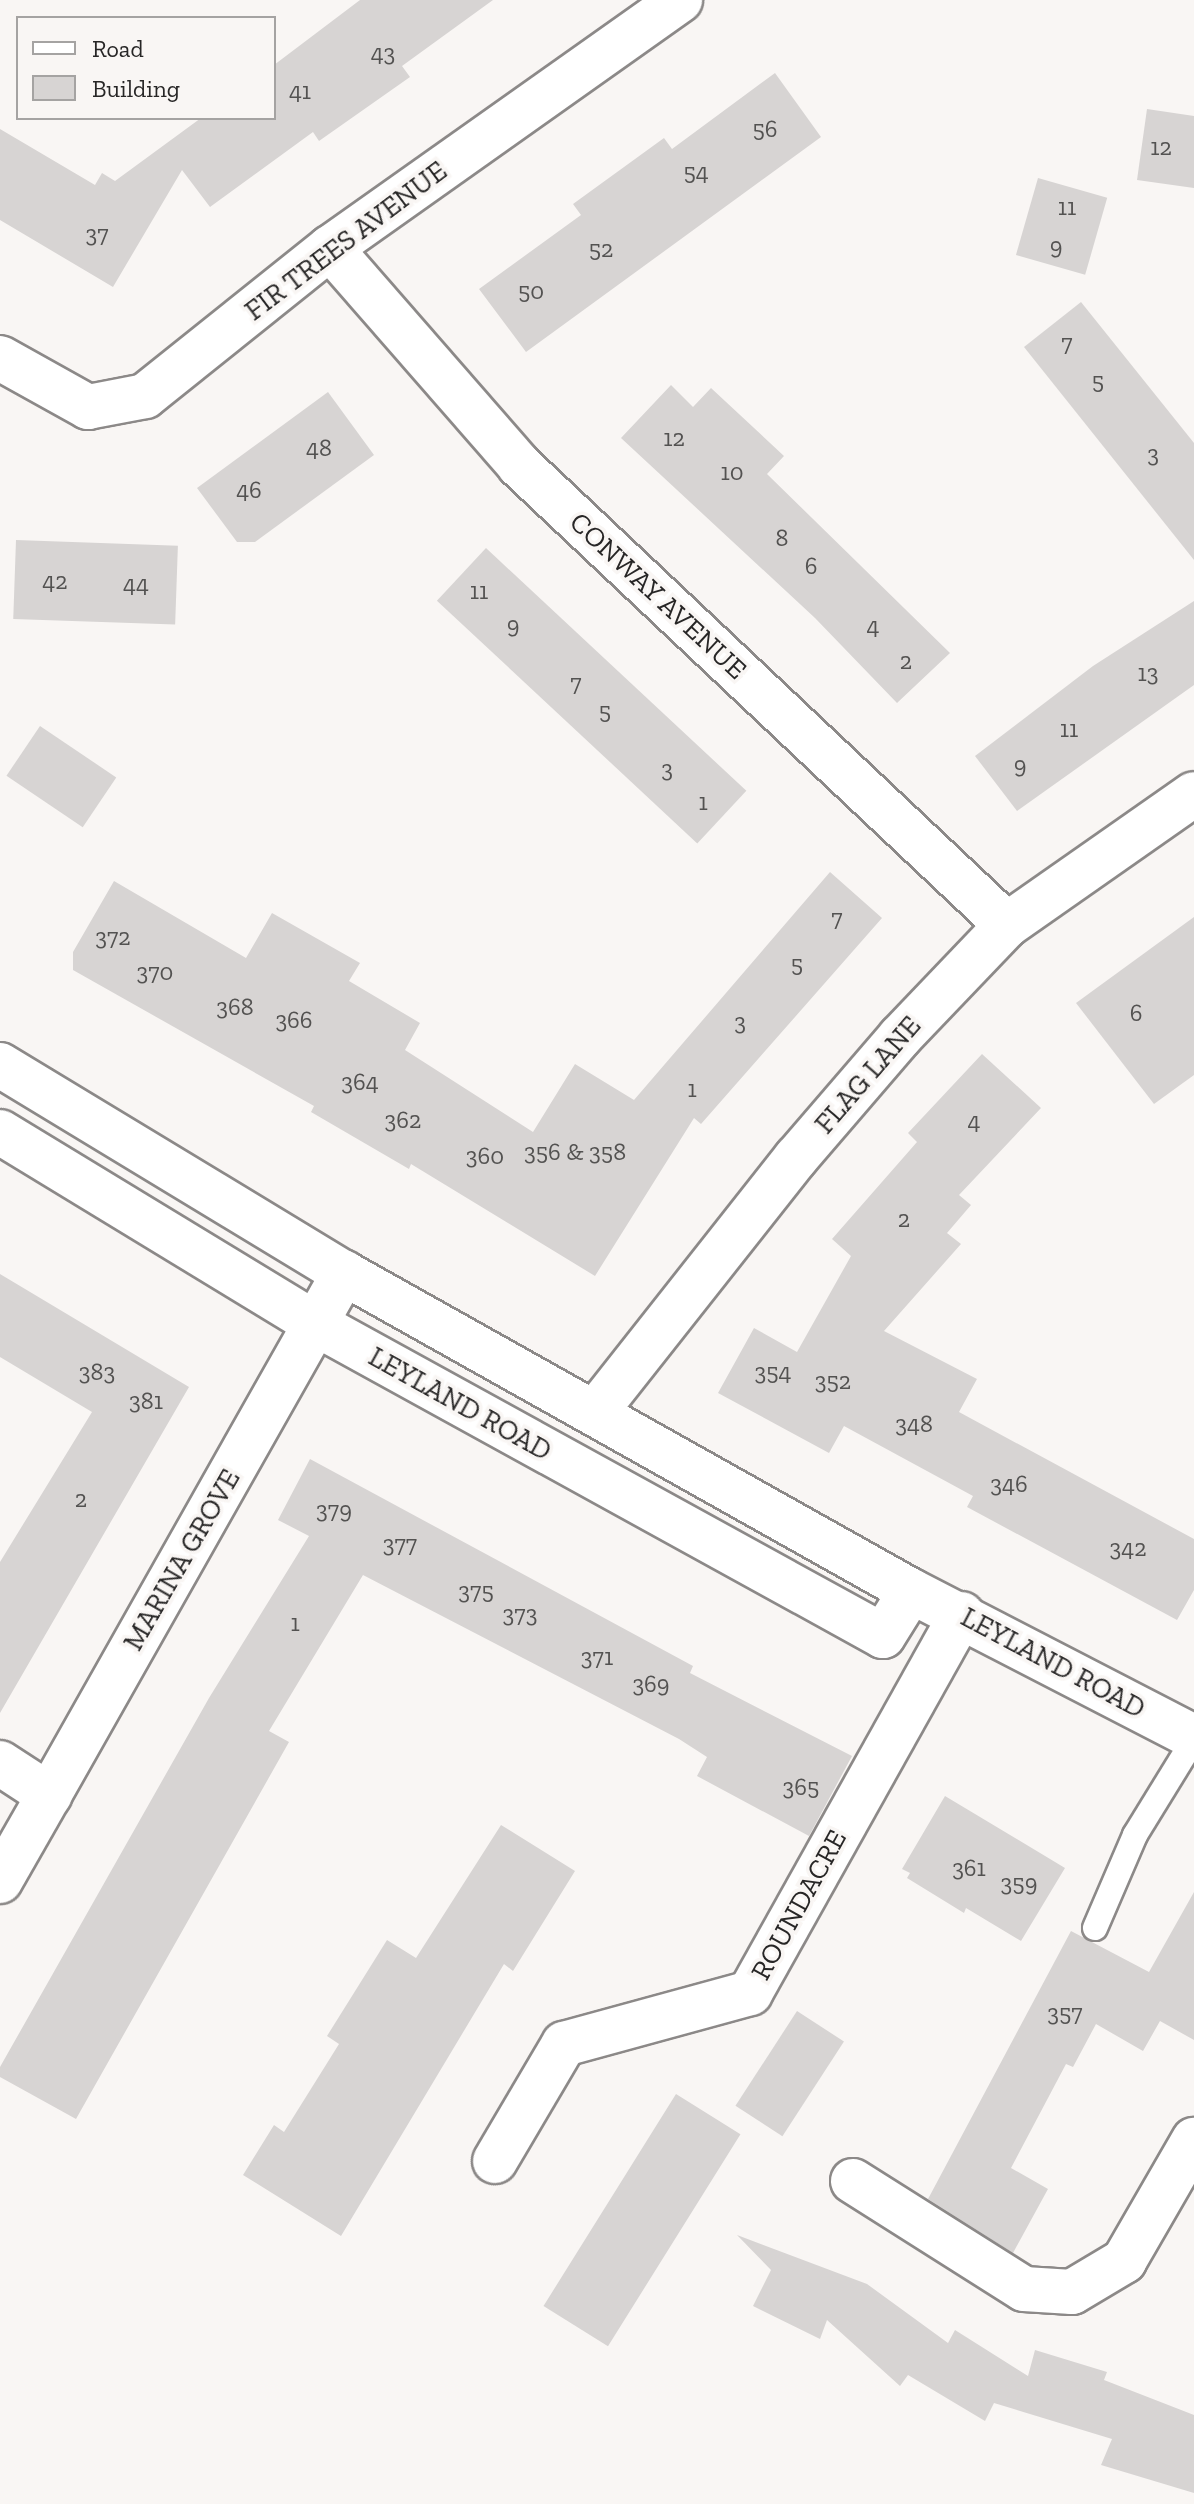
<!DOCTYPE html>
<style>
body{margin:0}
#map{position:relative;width:1194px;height:2504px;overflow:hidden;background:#f9f6f4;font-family:"Zilla Slab",serif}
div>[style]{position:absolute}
.building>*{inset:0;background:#d7d4d3;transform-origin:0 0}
.roads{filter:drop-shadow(2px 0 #8c8988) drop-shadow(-2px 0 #8c8988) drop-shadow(0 2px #8c8988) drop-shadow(0 -2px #8c8988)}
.lane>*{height:24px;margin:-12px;padding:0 12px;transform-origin:12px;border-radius:12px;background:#fff}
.street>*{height:44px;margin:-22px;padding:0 22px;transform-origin:22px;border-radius:22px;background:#fff}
.secondary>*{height:44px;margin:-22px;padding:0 22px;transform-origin:22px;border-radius:22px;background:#fff}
span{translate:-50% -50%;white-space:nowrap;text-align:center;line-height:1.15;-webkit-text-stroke:7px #f9f6f4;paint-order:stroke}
.number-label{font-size:24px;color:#535251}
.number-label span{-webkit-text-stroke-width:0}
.street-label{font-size:28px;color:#272626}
.legend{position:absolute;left:16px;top:16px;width:260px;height:104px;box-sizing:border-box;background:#f9f6f4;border:2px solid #a5a3a2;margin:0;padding:10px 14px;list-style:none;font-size:24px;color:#272626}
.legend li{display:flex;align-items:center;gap:16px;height:40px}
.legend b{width:40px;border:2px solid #a5a3a2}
</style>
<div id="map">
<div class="building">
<i style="clip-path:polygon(360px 0,493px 0,402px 66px,410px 77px,319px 141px,313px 132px,210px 207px,182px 170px,113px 287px,0 220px,0 129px,95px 185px,102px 173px,115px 181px,201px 118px,274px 118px,274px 65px)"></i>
<i style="clip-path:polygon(775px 73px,821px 137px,526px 352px,479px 289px,581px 215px,573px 204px,664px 138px,672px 149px)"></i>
<i style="clip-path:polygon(1147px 109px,1194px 116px,1194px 188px,1137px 180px)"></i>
<i style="left:1038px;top:178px;width:72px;height:80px;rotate:16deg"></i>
<i style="clip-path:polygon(1081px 302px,1194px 443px,1194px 560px,1024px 347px)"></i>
<i style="clip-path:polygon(671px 385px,693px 407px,711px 388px,784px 456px,767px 474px,950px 653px,897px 703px,815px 618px,621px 438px)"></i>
<i style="clip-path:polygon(328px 392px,374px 455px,255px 542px,237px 542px,197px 488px)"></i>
<i style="left:16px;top:540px;width:162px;height:79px;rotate:2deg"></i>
<i style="left:486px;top:548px;width:356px;height:72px;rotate:43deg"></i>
<i style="clip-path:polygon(1194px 601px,1194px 685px,1017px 811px,975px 756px,1093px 666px)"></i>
<i style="left:40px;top:726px;width:92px;height:60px;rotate:34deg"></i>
<i style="clip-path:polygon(830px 872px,882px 918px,701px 1124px,694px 1118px,595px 1276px,411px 1164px,409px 1169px,311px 1112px,314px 1106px,73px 970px,73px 952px,114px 881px,246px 958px,272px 913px,360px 963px,349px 981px,420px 1023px,405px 1050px,533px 1132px,575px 1064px,634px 1100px)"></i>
<i style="clip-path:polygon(1194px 917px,1194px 1075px,1154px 1104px,1076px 1003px)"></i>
<i style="clip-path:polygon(982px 1054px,1041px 1108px,959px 1195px,971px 1205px,947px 1233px,961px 1244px,884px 1331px,977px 1379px,959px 1412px,1194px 1539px,1194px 1590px,1177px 1620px,967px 1507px,973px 1496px,844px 1426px,829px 1453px,718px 1393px,754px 1328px,797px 1352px,851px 1256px,832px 1239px,917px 1142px,908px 1133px)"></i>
<i style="clip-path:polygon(0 1274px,189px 1387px,0 1713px,0 1562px,92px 1412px,0 1357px)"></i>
<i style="clip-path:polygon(310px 1459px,693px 1666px,690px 1673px,852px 1756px,809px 1836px,697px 1776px,707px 1757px,679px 1739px,363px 1575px,269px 1731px,289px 1742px,76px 2119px,0 2077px,0 2067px,209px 1698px,309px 1536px,278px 1520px)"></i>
<i style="clip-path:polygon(945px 1796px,1065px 1868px,1021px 1941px,966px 1908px,964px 1913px,907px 1878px,910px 1873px,902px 1869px)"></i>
<i style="clip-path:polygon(501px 1825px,575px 1871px,513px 1971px,504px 1964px,341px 2236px,243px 2175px,274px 2125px,284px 2132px,339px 2044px,327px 2036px,387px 1940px,416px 1958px)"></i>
<i style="clip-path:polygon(1194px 1892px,1194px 2040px,1160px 2021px,1143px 2051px,1096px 2024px,1073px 2067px,1066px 2064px,1011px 2168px,1048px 2189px,1013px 2253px,928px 2199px,1071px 1931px,1149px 1972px)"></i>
<i style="left:797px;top:2011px;width:56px;height:113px;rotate:33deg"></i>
<i style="left:676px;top:2094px;width:76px;height:250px;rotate:32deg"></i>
<i style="clip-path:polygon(737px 2235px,867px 2284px,948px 2343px,955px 2330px,1028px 2376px,1035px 2350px,1107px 2372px,1104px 2380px,1194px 2415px,1194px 2493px,1101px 2465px,1112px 2439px,994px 2403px,985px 2421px,908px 2375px,900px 2386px,827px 2320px,820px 2339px,753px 2306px,771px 2270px)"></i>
</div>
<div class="roads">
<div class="lane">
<i style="left:1095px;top:1928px;width:101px;rotate:-66.7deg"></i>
<i style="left:1135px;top:1835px;width:113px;rotate:-58.4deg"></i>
</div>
<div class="street">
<i style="left:330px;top:248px;width:288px;rotate:48.9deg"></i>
<i style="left:519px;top:465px;width:671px;rotate:43.31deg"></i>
<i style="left:0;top:358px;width:101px;rotate:29.1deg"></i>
<i style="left:88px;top:407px;width:58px;rotate:-10.9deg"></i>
<i style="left:145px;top:396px;width:237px;rotate:-38.7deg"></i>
<i style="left:330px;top:248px;width:429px;rotate:-35.3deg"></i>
<i style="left:0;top:1132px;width:370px;rotate:31.3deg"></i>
<i style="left:316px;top:1324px;width:647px;rotate:28.82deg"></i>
<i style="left:883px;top:1636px;width:53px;rotate:-58.1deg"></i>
<i style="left:596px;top:1411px;width:323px;rotate:-51.7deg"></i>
<i style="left:796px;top:1158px;width:160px;rotate:-49.3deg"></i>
<i style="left:900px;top:1037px;width:155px;rotate:-46.3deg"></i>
<i style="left:1007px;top:925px;width:228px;rotate:-35deg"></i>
<i style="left:0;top:1763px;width:59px;rotate:33.1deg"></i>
<i style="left:49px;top:1795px;width:600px;rotate:-60.53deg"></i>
<i style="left:0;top:1881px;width:99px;rotate:-60.3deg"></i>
<i style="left:495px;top:2161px;width:136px;rotate:-59.5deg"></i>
<i style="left:564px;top:2044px;width:193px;rotate:-15.3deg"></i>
<i style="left:750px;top:1993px;width:434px;rotate:-60.8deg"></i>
<i style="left:853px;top:2181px;width:202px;rotate:32.3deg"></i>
<i style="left:1024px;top:2289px;width:48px;rotate:3.6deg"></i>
<i style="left:1072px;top:2292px;width:61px;rotate:-30.8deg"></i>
<i style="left:1124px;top:2261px;width:140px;rotate:-60deg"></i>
</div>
<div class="secondary">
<i style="left:0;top:1065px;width:402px;rotate:31.2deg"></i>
<i style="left:344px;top:1273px;width:650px;rotate:29.29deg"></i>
<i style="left:911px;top:1591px;width:318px;rotate:27.3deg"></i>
</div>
</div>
<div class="number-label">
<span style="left:383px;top:53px">43</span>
<span style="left:300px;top:91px">41</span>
<span style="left:765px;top:129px">56</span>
<span style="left:1161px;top:147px">12</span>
<span style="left:696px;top:172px">54</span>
<span style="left:1067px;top:207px">11</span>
<span style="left:97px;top:234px">37</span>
<span style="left:1056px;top:246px">9</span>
<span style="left:601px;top:249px">52</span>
<span style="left:531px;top:291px">50</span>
<span style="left:1067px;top:343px">7</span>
<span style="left:1098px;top:381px">5</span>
<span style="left:674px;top:438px">12</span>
<span style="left:319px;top:448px">48</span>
<span style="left:1153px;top:454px">3</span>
<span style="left:732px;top:472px">10</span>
<span style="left:249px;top:490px">46</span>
<span style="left:782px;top:538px">8</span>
<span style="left:811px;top:566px">6</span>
<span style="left:55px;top:581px">42</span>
<span style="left:136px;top:584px">44</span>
<span style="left:479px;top:591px">11</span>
<span style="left:513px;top:625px">9</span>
<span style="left:873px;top:626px">4</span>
<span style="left:906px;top:661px">2</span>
<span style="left:1148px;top:673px">13</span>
<span style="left:576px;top:683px">7</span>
<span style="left:605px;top:711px">5</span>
<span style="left:1069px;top:729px">11</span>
<span style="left:1020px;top:765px">9</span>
<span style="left:667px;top:769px">3</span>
<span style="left:703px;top:802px">1</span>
<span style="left:837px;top:918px">7</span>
<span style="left:113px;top:937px">372</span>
<span style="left:797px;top:964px">5</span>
<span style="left:155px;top:972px">370</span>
<span style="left:235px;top:1007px">368</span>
<span style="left:1136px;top:1013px">6</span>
<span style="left:294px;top:1020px">366</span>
<span style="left:740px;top:1022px">3</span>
<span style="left:360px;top:1082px">364</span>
<span style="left:692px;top:1089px">1</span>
<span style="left:403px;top:1120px">362</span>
<span style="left:974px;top:1121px">4</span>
<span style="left:575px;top:1152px">356 &amp; 358</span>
<span style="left:485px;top:1156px">360</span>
<span style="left:904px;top:1219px">2</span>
<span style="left:97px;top:1372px">383</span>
<span style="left:773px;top:1372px">354</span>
<span style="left:833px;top:1381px">352</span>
<span style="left:146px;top:1401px">381</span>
<span style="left:914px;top:1424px">348</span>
<span style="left:1009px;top:1484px">346</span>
<span style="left:81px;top:1499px">2</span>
<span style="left:334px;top:1510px">379</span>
<span style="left:400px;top:1544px">377</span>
<span style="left:1128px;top:1548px">342</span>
<span style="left:476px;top:1591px">375</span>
<span style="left:520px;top:1614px">373</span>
<span style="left:295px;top:1623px">1</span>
<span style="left:597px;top:1657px">371</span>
<span style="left:651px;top:1684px">369</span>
<span style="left:801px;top:1787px">365</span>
<span style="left:969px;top:1868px">361</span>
<span style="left:1019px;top:1883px">359</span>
<span style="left:1065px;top:2013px">357</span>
</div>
<div class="street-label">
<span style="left:346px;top:241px;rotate:-37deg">FIR TREES AVENUE</span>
<span style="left:658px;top:596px;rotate:43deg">CONWAY AVENUE</span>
<span style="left:868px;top:1075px;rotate:-49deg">FLAG LANE</span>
<span style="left:460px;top:1404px;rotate:29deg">LEYLAND ROAD</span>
<span style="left:182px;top:1560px;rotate:-60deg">MARINA GROVE</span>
<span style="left:1053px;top:1663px;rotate:28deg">LEYLAND ROAD</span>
<span style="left:799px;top:1905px;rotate:-61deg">ROUNDACRE</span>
</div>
<ul class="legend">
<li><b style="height:10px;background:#fff"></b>Road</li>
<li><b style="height:22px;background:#d7d4d3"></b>Building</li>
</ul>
</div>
